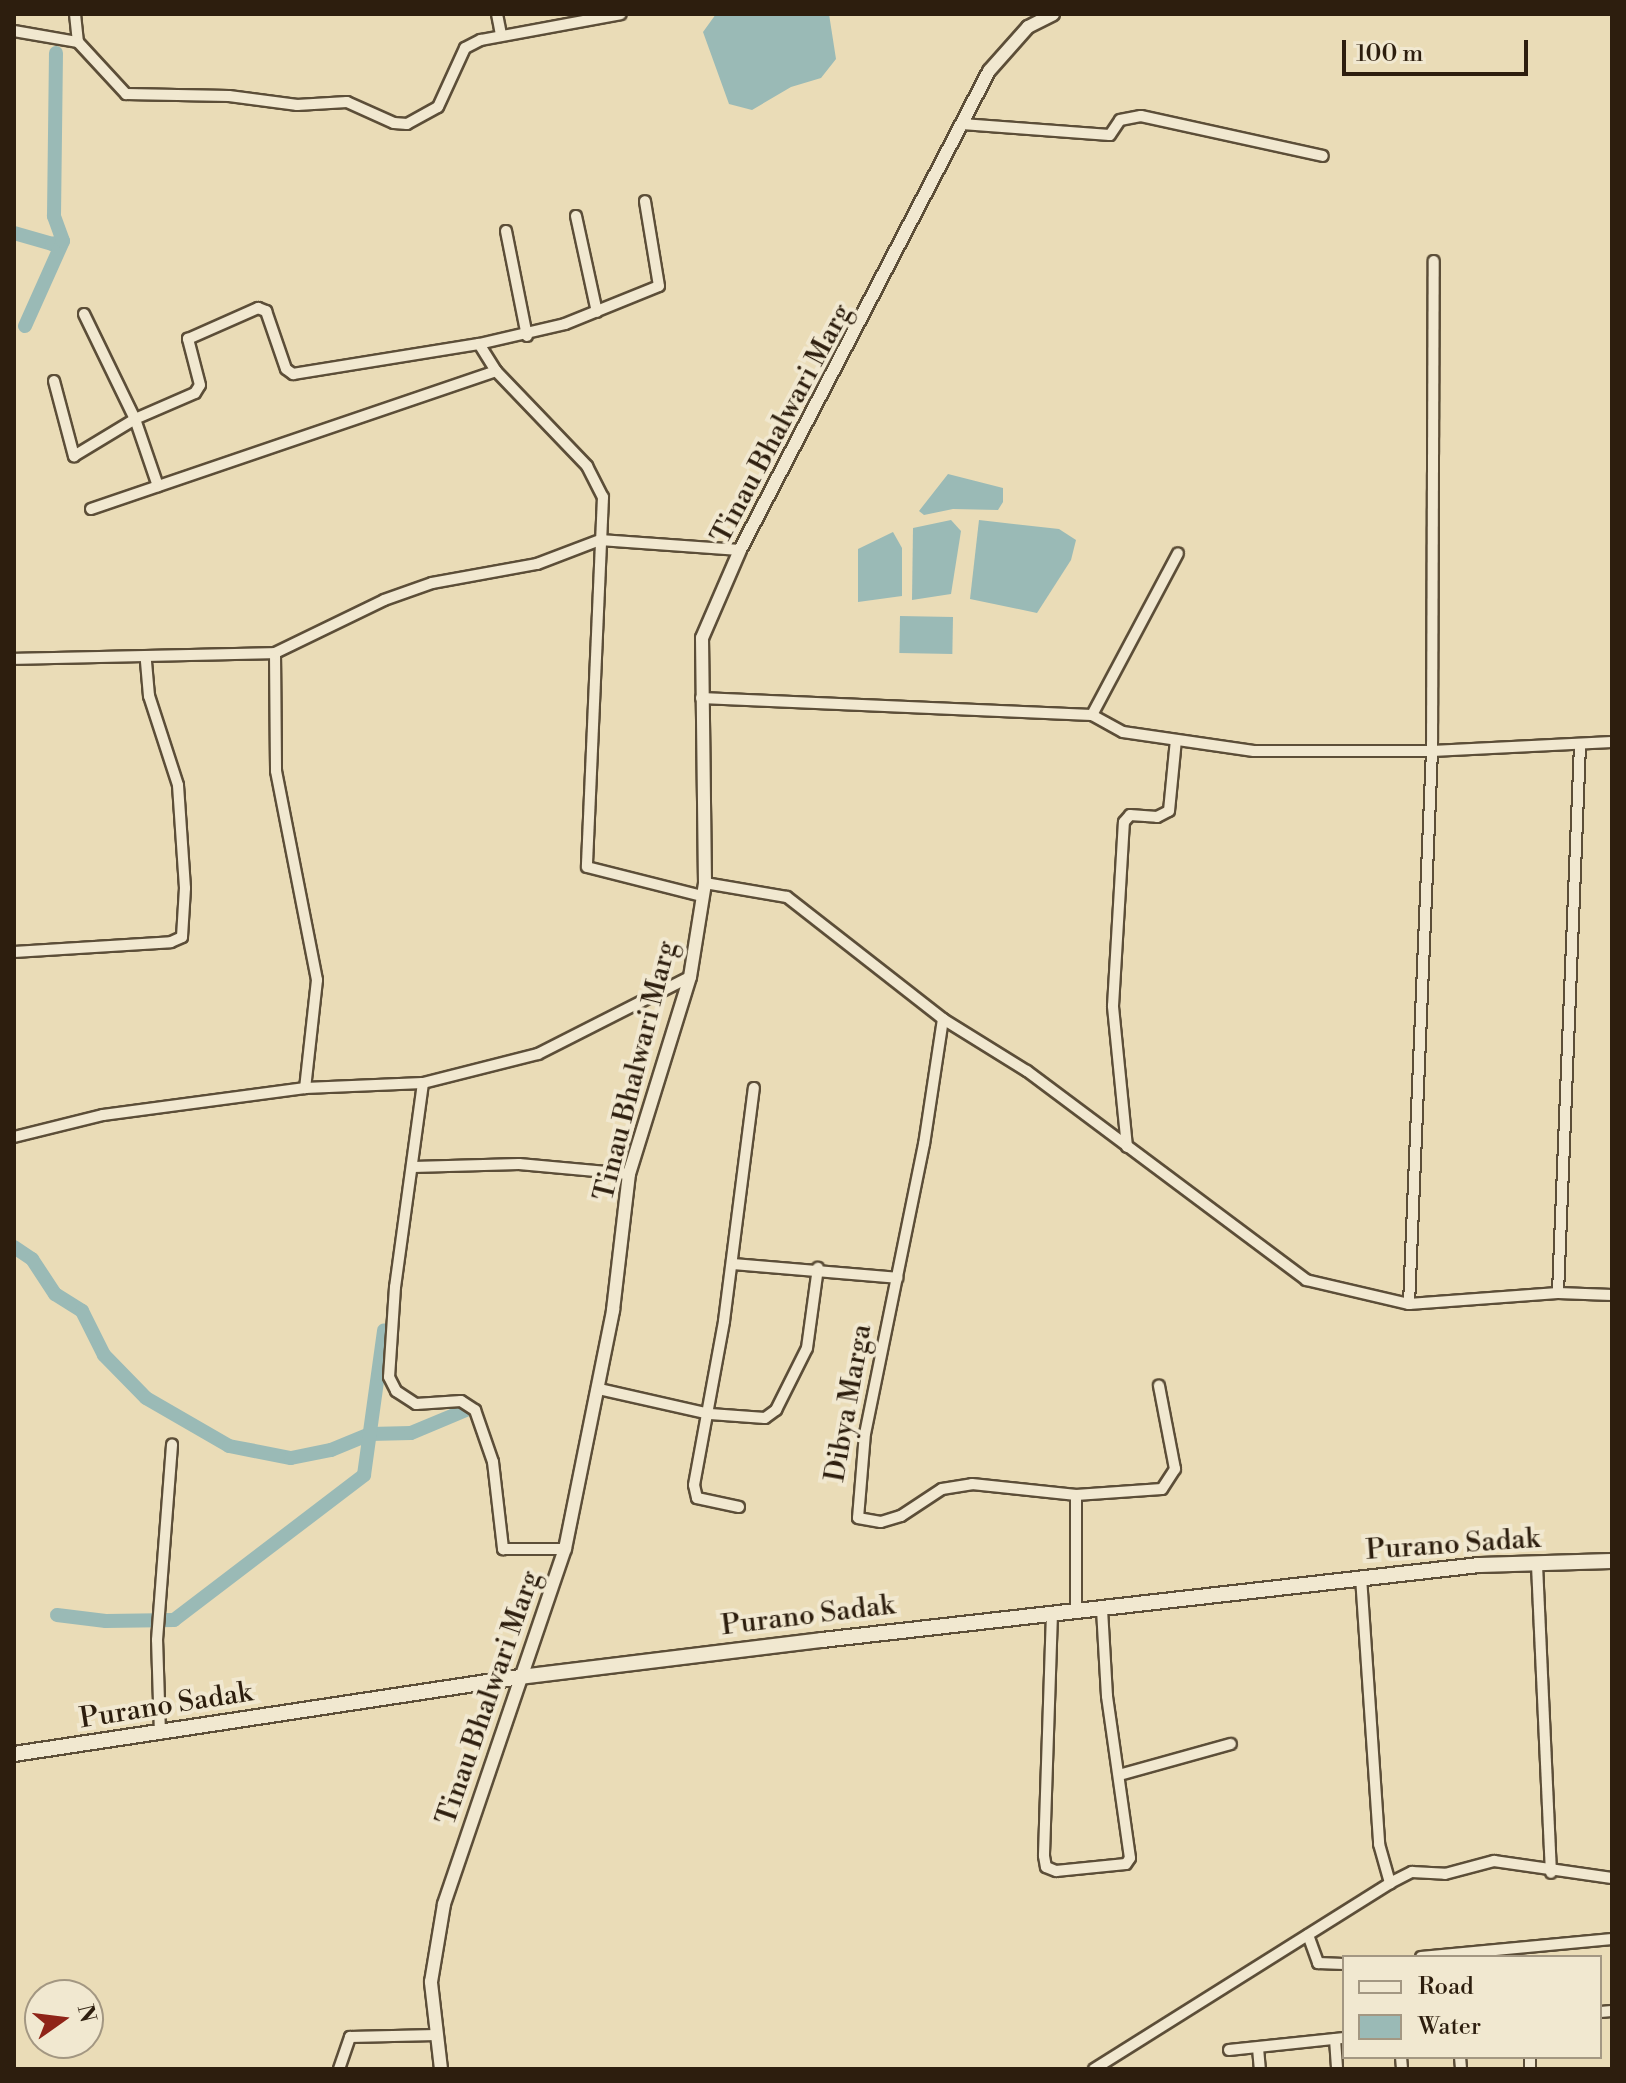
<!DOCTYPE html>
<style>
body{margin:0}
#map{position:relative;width:1626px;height:2083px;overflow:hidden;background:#eadcb7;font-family:"Libre Bodoni",serif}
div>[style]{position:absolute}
.water>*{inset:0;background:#9abab6;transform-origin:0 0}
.canal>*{height:14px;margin:-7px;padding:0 7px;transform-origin:7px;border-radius:7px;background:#9abab6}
.roads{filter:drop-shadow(2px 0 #5c4e38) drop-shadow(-2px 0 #5c4e38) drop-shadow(0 2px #5c4e38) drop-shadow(0 -2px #5c4e38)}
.minor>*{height:10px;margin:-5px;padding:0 5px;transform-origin:5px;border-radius:5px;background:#f1e8d0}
.tertiary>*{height:12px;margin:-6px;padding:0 6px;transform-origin:6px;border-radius:6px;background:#f1e8d0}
.secondary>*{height:14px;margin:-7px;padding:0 7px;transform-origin:7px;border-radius:7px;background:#f1e8d0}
span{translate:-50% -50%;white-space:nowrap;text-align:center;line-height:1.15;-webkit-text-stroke:8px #f1e8d0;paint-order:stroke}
.street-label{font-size:28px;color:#2d1e0e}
.frame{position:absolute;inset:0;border:16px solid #2d1e0e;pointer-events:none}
.legend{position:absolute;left:1342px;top:1955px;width:260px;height:104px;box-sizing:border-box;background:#f1e8d0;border:2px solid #a39782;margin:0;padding:10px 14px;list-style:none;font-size:24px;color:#2d1e0e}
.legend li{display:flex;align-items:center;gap:16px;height:40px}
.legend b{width:40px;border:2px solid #a39782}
.north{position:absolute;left:24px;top:1979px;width:80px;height:80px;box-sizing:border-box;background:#f1e8d0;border:2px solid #a39782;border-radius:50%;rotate:76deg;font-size:22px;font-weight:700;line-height:32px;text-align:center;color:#2d1e0e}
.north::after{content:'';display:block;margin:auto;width:28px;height:36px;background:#8f2418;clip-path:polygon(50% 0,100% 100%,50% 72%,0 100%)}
.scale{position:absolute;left:1342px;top:40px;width:186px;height:36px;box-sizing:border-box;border:4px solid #2d1e0e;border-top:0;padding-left:10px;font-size:24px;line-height:28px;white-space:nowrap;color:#2d1e0e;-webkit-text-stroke:6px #f1e8d0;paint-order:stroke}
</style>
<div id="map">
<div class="water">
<i style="clip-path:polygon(716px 14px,829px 14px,836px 59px,821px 78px,791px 87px,752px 110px,729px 104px,703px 32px)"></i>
<i style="clip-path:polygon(948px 474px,1003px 488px,1003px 502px,998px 510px,953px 509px,924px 515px,919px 511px)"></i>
<i style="clip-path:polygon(951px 520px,961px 531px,951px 594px,912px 600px,913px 528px)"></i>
<i style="clip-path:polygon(979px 520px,1059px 529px,1076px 540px,1071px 560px,1037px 613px,970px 599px)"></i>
<i style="clip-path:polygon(893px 532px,902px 548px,902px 596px,858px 602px,858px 549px)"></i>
<i style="left:900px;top:616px;width:53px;height:37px;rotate:1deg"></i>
</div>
<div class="canal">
<i style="left:14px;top:233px;width:40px;rotate:16deg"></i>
<i style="left:52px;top:244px;width:11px;rotate:-15deg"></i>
<i style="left:25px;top:326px;width:93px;rotate:-65.9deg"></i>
<i style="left:63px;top:241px;width:27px;rotate:-110deg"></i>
<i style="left:54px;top:216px;width:163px;rotate:-89.3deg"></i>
<i style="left:14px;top:1247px;width:22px;rotate:34deg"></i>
<i style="left:32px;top:1259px;width:42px;rotate:56.7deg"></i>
<i style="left:55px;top:1294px;width:32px;rotate:32deg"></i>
<i style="left:82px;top:1311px;width:49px;rotate:63.4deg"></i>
<i style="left:104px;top:1355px;width:60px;rotate:45.7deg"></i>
<i style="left:146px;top:1398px;width:96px;rotate:30deg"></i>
<i style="left:229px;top:1446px;width:63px;rotate:11deg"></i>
<i style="left:291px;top:1458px;width:41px;rotate:-11.3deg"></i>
<i style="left:331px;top:1450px;width:42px;rotate:-22.3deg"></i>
<i style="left:370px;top:1434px;width:41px;rotate:-1.4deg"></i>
<i style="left:411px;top:1433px;width:60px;rotate:-22.7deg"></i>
<i style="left:57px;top:1615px;width:49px;rotate:7deg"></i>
<i style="left:106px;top:1621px;width:68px;rotate:-0.8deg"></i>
<i style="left:174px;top:1620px;width:239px;rotate:-37.3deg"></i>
<i style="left:364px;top:1475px;width:146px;rotate:-82.1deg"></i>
</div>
<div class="roads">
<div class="minor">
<i style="left:75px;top:14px;width:28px;rotate:84deg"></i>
<i style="left:497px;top:14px;width:20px;rotate:79deg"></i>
<i style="left:14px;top:31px;width:65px;rotate:9.8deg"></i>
<i style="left:78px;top:42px;width:71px;rotate:47.3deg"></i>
<i style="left:126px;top:94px;width:103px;rotate:1.1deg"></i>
<i style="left:229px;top:96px;width:69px;rotate:7.5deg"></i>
<i style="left:297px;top:105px;width:50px;rotate:-3.4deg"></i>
<i style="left:347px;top:102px;width:51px;rotate:24.1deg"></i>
<i style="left:394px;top:123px;width:13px;rotate:4deg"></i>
<i style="left:407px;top:124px;width:35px;rotate:-29deg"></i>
<i style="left:438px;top:107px;width:65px;rotate:-65.4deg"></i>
<i style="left:465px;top:48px;width:18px;rotate:-27deg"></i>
<i style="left:481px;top:40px;width:142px;rotate:-10.5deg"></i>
<i style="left:962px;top:124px;width:148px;rotate:4.3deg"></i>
<i style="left:1110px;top:135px;width:18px;rotate:-56deg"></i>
<i style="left:1120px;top:120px;width:21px;rotate:-11deg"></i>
<i style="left:1141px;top:116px;width:186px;rotate:12.4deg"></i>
<i style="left:576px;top:216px;width:98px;rotate:77.7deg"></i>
<i style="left:506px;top:231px;width:107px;rotate:78.7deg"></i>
<i style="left:84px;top:314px;width:117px;rotate:64.1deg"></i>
<i style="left:135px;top:419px;width:71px;rotate:71.1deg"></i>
<i style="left:496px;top:371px;width:32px;rotate:-122deg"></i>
<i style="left:479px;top:344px;width:88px;rotate:-13.1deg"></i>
<i style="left:565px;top:324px;width:101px;rotate:-22deg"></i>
<i style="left:659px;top:286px;width:86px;rotate:-99.4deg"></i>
<i style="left:54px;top:381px;width:78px;rotate:75.1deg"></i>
<i style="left:74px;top:456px;width:71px;rotate:-31.2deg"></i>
<i style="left:135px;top:419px;width:65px;rotate:-23.4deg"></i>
<i style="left:195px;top:393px;width:9px;rotate:-58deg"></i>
<i style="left:200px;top:385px;width:48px;rotate:-104.6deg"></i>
<i style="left:188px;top:339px;width:77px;rotate:-23.9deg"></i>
<i style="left:258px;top:308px;width:9px;rotate:21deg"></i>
<i style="left:266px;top:311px;width:61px;rotate:71deg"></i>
<i style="left:286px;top:369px;width:9px;rotate:36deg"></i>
<i style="left:293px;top:374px;width:188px;rotate:-9.2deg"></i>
<i style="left:91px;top:509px;width:428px;rotate:-18.8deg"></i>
<i style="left:496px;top:371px;width:132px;rotate:46.2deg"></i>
<i style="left:587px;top:466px;width:35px;rotate:63deg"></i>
<i style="left:603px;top:497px;width:370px;rotate:92.5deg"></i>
<i style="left:587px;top:867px;width:119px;rotate:14.2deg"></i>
<i style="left:275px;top:653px;width:118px;rotate:89.5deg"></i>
<i style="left:276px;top:771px;width:213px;rotate:78.9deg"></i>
<i style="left:317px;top:980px;width:109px;rotate:96.3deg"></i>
<i style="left:14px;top:659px;width:261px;rotate:-1.3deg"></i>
<i style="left:275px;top:653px;width:121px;rotate:-25.9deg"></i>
<i style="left:384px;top:600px;width:51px;rotate:-19.5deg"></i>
<i style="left:432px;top:583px;width:107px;rotate:-10.3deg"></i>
<i style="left:537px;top:564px;width:67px;rotate:-20.9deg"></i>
<i style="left:600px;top:540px;width:140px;rotate:4.1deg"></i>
<i style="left:701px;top:698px;width:391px;rotate:2.5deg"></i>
<i style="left:1092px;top:715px;width:35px;rotate:29deg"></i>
<i style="left:1123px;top:732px;width:132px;rotate:8.3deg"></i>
<i style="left:1254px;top:751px;width:178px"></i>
<i style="left:1432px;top:751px;width:180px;rotate:-2.9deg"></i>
<i style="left:1092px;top:715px;width:183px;rotate:-62deg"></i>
<i style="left:705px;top:883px;width:83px;rotate:9.7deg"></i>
<i style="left:787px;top:897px;width:198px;rotate:38deg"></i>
<i style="left:943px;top:1019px;width:99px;rotate:31.8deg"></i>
<i style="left:1027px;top:1071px;width:349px;rotate:36.8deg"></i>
<i style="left:1306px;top:1280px;width:106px;rotate:13.1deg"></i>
<i style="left:1409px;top:1304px;width:149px;rotate:-4.2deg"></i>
<i style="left:1558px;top:1293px;width:54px;rotate:2.1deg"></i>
<i style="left:14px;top:952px;width:157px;rotate:-3.6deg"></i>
<i style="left:171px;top:942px;width:12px;rotate:-24deg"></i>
<i style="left:182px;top:937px;width:49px;rotate:-86.5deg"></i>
<i style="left:185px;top:888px;width:103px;rotate:-93.9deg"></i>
<i style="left:178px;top:785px;width:94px;rotate:-108deg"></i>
<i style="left:149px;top:696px;width:38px;rotate:-95deg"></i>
<i style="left:943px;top:1019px;width:126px;rotate:98.6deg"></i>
<i style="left:924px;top:1144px;width:295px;rotate:101.5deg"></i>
<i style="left:865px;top:1433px;width:85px;rotate:94.7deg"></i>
<i style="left:858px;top:1518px;width:23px;rotate:10deg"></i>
<i style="left:881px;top:1522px;width:21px;rotate:-17deg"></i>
<i style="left:901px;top:1516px;width:49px;rotate:-33.4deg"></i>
<i style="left:942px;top:1489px;width:30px;rotate:-9deg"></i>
<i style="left:972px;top:1484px;width:105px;rotate:6deg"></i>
<i style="left:1076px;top:1495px;width:86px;rotate:-4deg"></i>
<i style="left:1162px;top:1489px;width:24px;rotate:-57deg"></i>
<i style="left:1175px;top:1469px;width:85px;rotate:-100.9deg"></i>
<i style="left:423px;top:1083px;width:206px;rotate:97.8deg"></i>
<i style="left:395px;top:1287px;width:90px;rotate:93.8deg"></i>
<i style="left:389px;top:1377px;width:16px;rotate:63deg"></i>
<i style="left:396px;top:1391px;width:24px;rotate:33deg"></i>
<i style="left:416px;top:1404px;width:45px;rotate:-3.8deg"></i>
<i style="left:461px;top:1401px;width:17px;rotate:33deg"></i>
<i style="left:475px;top:1410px;width:55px;rotate:70.9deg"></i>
<i style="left:493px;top:1462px;width:88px;rotate:83.4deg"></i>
<i style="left:503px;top:1549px;width:62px"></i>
<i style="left:14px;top:1137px;width:92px;rotate:-13.9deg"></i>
<i style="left:103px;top:1115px;width:204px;rotate:-7.6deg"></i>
<i style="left:305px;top:1088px;width:118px;rotate:-2.4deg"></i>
<i style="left:423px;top:1083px;width:119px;rotate:-14.2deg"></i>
<i style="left:538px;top:1054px;width:170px;rotate:-26.9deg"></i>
<i style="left:1127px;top:1147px;width:142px;rotate:-95.7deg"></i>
<i style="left:1113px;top:1006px;width:184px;rotate:-86.6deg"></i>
<i style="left:1124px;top:822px;width:9px;rotate:-49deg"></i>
<i style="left:1130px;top:815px;width:27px;rotate:4deg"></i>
<i style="left:1157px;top:817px;width:13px;rotate:-27deg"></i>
<i style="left:1169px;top:811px;width:71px;rotate:-84.4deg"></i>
<i style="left:413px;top:1167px;width:106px;rotate:-1.6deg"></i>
<i style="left:519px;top:1164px;width:110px;rotate:5.2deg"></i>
<i style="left:732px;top:1264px;width:166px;rotate:4.8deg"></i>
<i style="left:1558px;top:1293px;width:548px;rotate:-87.7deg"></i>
<i style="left:1409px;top:1304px;width:553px;rotate:-87.62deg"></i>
<i style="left:1432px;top:751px;width:490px;rotate:-89.8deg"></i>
<i style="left:599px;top:1389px;width:114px;rotate:12.7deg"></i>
<i style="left:710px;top:1414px;width:55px;rotate:4.2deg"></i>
<i style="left:765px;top:1418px;width:14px;rotate:-36deg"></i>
<i style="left:776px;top:1410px;width:69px;rotate:-63.4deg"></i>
<i style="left:807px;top:1348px;width:81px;rotate:-82.2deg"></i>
<i style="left:739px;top:1507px;width:43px;rotate:-167.9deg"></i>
<i style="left:697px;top:1498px;width:13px;rotate:-103deg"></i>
<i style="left:694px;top:1485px;width:167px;rotate:-79.6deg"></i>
<i style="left:724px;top:1321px;width:235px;rotate:-82.7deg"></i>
<i style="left:1537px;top:1565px;width:308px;rotate:87.4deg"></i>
<i style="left:1361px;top:1577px;width:268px;rotate:86.1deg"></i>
<i style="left:1379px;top:1844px;width:41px;rotate:74.2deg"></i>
<i style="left:1390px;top:1883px;width:25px;rotate:-27deg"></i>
<i style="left:1412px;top:1872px;width:33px;rotate:3deg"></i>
<i style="left:1445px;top:1874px;width:51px;rotate:-14.9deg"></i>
<i style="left:1494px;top:1861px;width:119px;rotate:8.2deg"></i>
<i style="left:1076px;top:1611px;width:116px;rotate:-90deg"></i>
<i style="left:1052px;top:1613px;width:243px;rotate:91.9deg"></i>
<i style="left:1044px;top:1856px;width:11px;rotate:80deg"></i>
<i style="left:1046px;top:1867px;width:11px;rotate:22deg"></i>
<i style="left:1056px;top:1871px;width:70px;rotate:-5.7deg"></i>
<i style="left:1126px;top:1864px;width:7px;rotate:-56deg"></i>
<i style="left:1130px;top:1858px;width:164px;rotate:-98.1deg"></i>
<i style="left:1107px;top:1696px;width:87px;rotate:-93.3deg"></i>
<i style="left:160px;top:1734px;width:94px;rotate:-91.8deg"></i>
<i style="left:157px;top:1640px;width:196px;rotate:-85.6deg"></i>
<i style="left:1119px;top:1775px;width:116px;rotate:-15.5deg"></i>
<i style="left:1308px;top:1935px;width:30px;rotate:70deg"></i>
<i style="left:1318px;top:1963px;width:26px;rotate:2deg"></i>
<i style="left:1421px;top:1957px;width:192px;rotate:-5.4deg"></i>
<i style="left:1600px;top:2012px;width:12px;rotate:-5deg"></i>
<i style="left:1335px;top:2039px;width:30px;rotate:86deg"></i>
<i style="left:1258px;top:2048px;width:21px;rotate:85deg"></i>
<i style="left:1229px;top:2050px;width:116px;rotate:-6deg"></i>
<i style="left:1401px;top:2057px;width:12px;rotate:85deg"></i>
<i style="left:1460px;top:2057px;width:12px;rotate:85deg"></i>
<i style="left:1530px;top:2057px;width:12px;rotate:90deg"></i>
<i style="left:339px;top:2069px;width:34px;rotate:-71deg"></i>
<i style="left:350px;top:2037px;width:86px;rotate:-1.3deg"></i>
<i style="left:1094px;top:2069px;width:350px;rotate:-32.1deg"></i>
</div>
<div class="tertiary">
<i style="left:441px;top:2069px;width:88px;rotate:-96.6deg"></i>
<i style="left:431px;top:1982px;width:79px;rotate:-80.5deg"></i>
<i style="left:444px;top:1904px;width:375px;rotate:-71.2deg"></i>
<i style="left:565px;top:1549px;width:244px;rotate:-78.6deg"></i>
<i style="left:613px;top:1310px;width:137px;rotate:-83.3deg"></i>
<i style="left:629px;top:1174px;width:206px;rotate:-72.8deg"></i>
<i style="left:690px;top:977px;width:95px;rotate:-80.9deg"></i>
<i style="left:705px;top:883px;width:245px;rotate:-90.7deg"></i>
<i style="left:702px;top:638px;width:96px;rotate:-66.6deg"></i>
<i style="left:740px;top:550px;width:540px;rotate:-62.53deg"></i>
<i style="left:989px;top:71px;width:59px;rotate:-48.4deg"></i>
<i style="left:1028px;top:27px;width:28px;rotate:-27deg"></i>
</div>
<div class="secondary">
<i style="left:14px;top:1754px;width:512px;rotate:-8.65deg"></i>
<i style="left:520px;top:1677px;width:304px;rotate:-7deg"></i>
<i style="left:822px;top:1640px;width:661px;rotate:-6.51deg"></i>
<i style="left:1479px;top:1565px;width:133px;rotate:-1.7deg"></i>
</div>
</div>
<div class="street-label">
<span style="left:782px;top:424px;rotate:-62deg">Tinau Bhalwari Marg</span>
<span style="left:636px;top:1071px;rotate:-76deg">Tinau Bhalwari Marg</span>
<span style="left:849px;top:1403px;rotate:-80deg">Dibya Marga</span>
<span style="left:1453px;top:1545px;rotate:-4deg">Purano Sadak</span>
<span style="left:808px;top:1616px;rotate:-7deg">Purano Sadak</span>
<span style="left:489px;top:1698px;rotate:-71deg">Tinau Bhalwari Marg</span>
<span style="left:166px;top:1706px;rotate:-9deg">Purano Sadak</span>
</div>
<div class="frame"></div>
<ul class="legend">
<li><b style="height:10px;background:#f1e8d0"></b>Road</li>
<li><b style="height:22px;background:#9abab6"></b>Water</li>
</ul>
<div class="north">N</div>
<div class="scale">100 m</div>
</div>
